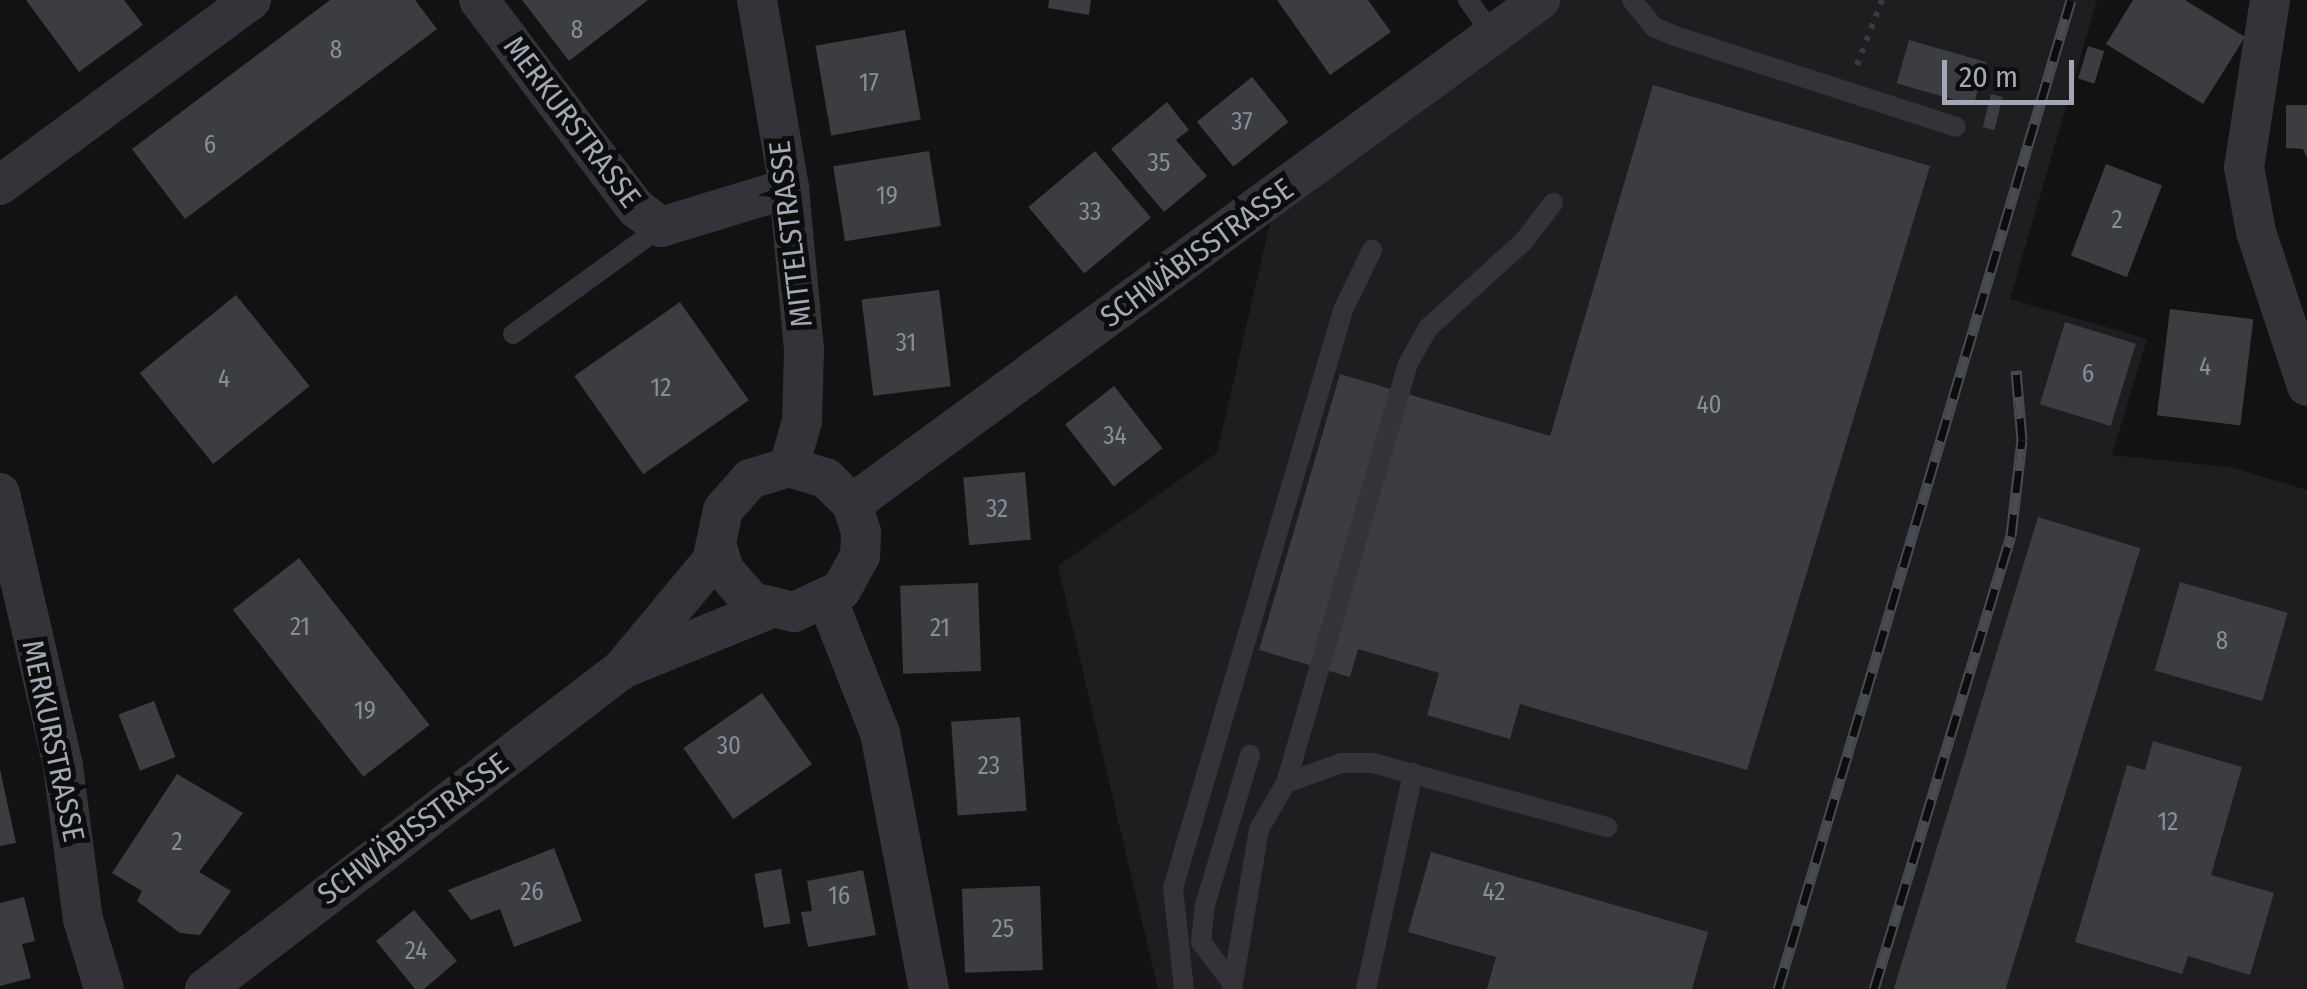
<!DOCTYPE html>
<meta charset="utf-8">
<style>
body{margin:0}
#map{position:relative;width:2307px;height:989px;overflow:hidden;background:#121213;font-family:"Fira Sans Condensed",sans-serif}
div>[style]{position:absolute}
.built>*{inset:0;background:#1e1e20}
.building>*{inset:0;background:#3c3d41;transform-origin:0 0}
.path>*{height:6px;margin-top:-3px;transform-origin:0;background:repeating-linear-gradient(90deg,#383a40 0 5px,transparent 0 13px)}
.lane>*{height:20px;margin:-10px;padding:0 10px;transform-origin:10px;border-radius:10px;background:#333339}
.street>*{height:40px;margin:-20px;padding:0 20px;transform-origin:20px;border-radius:20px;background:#333339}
.rail>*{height:11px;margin-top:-5.5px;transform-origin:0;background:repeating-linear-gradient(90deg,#0d0d0e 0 22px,#494b52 0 44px);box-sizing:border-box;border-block:2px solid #494b52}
span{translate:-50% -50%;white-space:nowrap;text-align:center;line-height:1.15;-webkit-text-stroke:10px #0d0d0e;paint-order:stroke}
.number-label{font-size:25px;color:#888d98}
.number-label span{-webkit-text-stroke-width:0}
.street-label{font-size:30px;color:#a2a8b5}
.scale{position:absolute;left:1942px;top:60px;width:132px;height:45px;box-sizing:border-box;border:5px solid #a2a8b5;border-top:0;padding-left:12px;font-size:30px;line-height:35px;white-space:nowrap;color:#a2a8b5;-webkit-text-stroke:8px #0d0d0e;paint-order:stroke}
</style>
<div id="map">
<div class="built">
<i style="clip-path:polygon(1540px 0,2097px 0,2010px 299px,2147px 339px,2112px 455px,2230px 467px,2307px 490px,2307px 989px,1158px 989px,1058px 566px,1217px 453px,1276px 197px)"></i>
</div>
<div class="building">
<i style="clip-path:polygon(26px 0,124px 0,143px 25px,79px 72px)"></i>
<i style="clip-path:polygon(330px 0,415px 0,437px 29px,185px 219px,132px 149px)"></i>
<i style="clip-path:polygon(522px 0,648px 0,569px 61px)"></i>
<i style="clip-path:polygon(1049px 0,1091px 0,1089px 15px,1048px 8px)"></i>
<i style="clip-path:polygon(1277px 0,1368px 0,1391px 32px,1330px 75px)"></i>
<i style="clip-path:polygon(2133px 0,2185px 0,2245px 37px,2203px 104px,2106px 44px)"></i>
<i style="left:905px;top:30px;width:91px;height:91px;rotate:80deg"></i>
<i style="left:1909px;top:40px;width:80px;height:45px;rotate:16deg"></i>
<i style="left:2088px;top:46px;width:17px;height:34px;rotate:17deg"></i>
<i style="left:1252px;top:77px;width:58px;height:71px;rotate:51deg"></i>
<i style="clip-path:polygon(1653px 85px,1930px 166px,1747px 770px,1520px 704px,1510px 739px,1427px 715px,1439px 673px,1358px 649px,1350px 677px,1259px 650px,1340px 374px,1550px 436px)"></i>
<i style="left:1991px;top:94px;width:12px;height:34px;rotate:14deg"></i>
<i style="clip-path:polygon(1167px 102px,1189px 130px,1176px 140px,1207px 176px,1164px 212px,1111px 149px)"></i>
<i style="clip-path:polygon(2286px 105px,2307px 105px,2307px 158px,2303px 149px,2286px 148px)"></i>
<i style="left:929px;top:151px;width:76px;height:97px;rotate:81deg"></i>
<i style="left:1095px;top:151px;width:87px;height:87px;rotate:50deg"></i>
<i style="left:2106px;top:164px;width:60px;height:98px;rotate:21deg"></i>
<i style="left:939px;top:290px;width:97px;height:78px;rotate:83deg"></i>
<i style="left:236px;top:295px;width:117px;height:124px;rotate:51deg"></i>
<i style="left:680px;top:302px;width:120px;height:129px;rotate:55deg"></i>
<i style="left:2170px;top:309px;width:84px;height:107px;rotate:7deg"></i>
<i style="left:2065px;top:322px;width:74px;height:86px;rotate:17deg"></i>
<i style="left:1114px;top:386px;width:79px;height:62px;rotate:52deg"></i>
<i style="left:1025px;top:472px;width:68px;height:62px;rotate:85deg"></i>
<i style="left:2038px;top:517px;width:107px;height:493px;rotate:17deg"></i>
<i style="left:299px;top:558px;width:212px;height:84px;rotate:52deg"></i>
<i style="left:2180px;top:582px;width:112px;height:92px;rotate:16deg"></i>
<i style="left:978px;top:583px;width:88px;height:78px;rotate:88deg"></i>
<i style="left:762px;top:693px;width:87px;height:96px;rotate:55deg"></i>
<i style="left:154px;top:701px;width:60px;height:38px;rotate:69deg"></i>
<i style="left:1020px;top:717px;width:94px;height:69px;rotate:86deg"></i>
<i style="clip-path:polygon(2153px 741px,2242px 767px,2211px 875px,2274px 893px,2250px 975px,2188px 956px,2182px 974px,2075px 942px,2127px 765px,2145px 770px)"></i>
<i style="clip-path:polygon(0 769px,16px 843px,0 846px)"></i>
<i style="clip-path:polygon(177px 774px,243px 813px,199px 872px,231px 891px,200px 935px,180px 933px,137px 901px,142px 891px,112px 873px)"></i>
<i style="clip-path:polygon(554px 848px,582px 921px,514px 947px,500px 909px,471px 920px,448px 890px)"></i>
<i style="clip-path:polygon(1431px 852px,1708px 932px,1692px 989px,1487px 989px,1496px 957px,1408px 932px)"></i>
<i style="left:781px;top:869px;width:55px;height:27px;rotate:80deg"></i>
<i style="clip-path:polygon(863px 870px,876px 935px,808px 947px,801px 912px,812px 911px,807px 881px)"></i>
<i style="left:1040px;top:886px;width:84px;height:78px;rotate:88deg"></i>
<i style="clip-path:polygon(24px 897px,35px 941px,22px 944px,31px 978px,0 986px,0 903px)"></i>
<i style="clip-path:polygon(414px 910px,457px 961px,424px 989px,415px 989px,376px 941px)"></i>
</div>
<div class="path">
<i style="left:1857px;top:65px;width:70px;rotate:-69deg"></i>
</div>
<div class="lane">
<i style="left:1468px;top:0;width:43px;rotate:54.5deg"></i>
<i style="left:1632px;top:0;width:35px;rotate:51deg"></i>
<i style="left:1654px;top:27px;width:23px;rotate:23deg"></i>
<i style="left:1675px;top:36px;width:295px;rotate:17.9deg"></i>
<i style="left:513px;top:334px;width:183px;rotate:-35.9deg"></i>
<i style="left:1286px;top:783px;width:436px;rotate:-73.8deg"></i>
<i style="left:1408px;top:364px;width:41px;rotate:-60.9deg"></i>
<i style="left:1428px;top:328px;width:130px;rotate:-42.2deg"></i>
<i style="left:1524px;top:241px;width:48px;rotate:-52.7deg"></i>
<i style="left:1233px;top:984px;width:53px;rotate:-127.3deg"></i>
<i style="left:1201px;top:942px;width:37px;rotate:-84deg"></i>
<i style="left:1205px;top:905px;width:157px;rotate:-73.3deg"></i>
<i style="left:1184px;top:989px;width:102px;rotate:-96.2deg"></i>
<i style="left:1173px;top:888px;width:602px;rotate:-73.61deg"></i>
<i style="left:1343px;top:310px;width:67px;rotate:-64.2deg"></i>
<i style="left:1232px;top:989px;width:162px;rotate:-80.4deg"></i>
<i style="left:1259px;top:829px;width:53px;rotate:-59.6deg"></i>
<i style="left:1286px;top:783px;width:59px;rotate:-20deg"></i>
<i style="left:1341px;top:763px;width:32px"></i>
<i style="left:1373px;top:763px;width:243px;rotate:15.3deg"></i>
<i style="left:1366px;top:989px;width:221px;rotate:-77.7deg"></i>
</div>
<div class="street">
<i style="left:479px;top:0;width:261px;rotate:53deg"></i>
<i style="left:636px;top:208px;width:31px;rotate:37deg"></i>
<i style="left:661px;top:227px;width:134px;rotate:-16.9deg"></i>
<i style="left:757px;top:0;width:191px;rotate:80.3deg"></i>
<i style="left:789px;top:188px;width:163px;rotate:84.7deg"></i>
<i style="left:804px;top:350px;width:71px;rotate:91.6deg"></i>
<i style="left:802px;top:421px;width:48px;rotate:105.8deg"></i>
<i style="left:2270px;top:0;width:169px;rotate:98.8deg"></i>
<i style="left:2244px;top:167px;width:66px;rotate:79.5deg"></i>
<i style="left:2256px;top:232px;width:162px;rotate:71.7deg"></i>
<i style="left:0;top:185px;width:312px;rotate:-36.4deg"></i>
<i style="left:0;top:493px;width:280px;rotate:77deg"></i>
<i style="left:63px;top:766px;width:154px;rotate:82.6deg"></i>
<i style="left:83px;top:919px;width:73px;rotate:73.3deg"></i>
<i style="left:852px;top:504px;width:853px;rotate:-36.22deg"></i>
<i style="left:828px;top:601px;width:142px;rotate:68.5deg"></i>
<i style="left:880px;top:733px;width:261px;rotate:79.2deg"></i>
<i style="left:622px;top:669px;width:159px;rotate:-22.2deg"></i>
<i style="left:205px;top:989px;width:526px;rotate:-37.5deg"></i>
<i style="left:622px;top:669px;width:141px;rotate:-50.2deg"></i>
<i style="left:712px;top:561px;width:52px;rotate:-77.8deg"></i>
<i style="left:723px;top:510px;width:41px;rotate:-48.9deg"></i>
<i style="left:750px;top:479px;width:41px;rotate:-17.1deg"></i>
<i style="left:789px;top:467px;width:39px;rotate:17deg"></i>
<i style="left:826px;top:478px;width:37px;rotate:45deg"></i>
<i style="left:852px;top:504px;width:29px;rotate:72deg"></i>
<i style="left:861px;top:532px;width:24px;rotate:92deg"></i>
<i style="left:860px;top:556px;width:39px;rotate:119deg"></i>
<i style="left:841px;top:590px;width:52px;rotate:154.9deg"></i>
<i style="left:794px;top:612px;width:43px;rotate:-166.6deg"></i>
<i style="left:752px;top:602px;width:43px;rotate:-131.2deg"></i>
<i style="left:724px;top:570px;width:21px;rotate:-107deg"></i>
</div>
<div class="rail">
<i style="left:1778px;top:989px;width:1031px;rotate:-73.5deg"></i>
<i style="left:1874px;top:989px;width:473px;rotate:-73.2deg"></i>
<i style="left:2011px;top:536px;width:97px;rotate:-83.5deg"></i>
<i style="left:2022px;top:440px;width:70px;rotate:-94.9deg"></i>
</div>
<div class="number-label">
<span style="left:577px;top:30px">8</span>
<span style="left:336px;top:50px">8</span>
<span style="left:869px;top:83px">17</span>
<span style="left:1242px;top:122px">37</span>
<span style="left:210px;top:145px">6</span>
<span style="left:1159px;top:163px">35</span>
<span style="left:887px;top:196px">19</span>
<span style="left:1090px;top:212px">33</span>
<span style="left:2117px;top:220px">2</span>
<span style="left:906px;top:343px">31</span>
<span style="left:2205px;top:367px">4</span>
<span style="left:2088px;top:374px">6</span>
<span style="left:224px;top:379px">4</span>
<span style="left:661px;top:388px">12</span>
<span style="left:1709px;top:405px">40</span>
<span style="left:1115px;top:436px">34</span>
<span style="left:997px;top:509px">32</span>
<span style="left:300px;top:627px">21</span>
<span style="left:940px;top:628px">21</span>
<span style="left:2222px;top:641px">8</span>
<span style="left:365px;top:711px">19</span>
<span style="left:729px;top:746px">30</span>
<span style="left:989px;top:766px">23</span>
<span style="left:2168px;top:822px">12</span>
<span style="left:177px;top:842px">2</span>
<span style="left:532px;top:892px">26</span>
<span style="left:1494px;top:892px">42</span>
<span style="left:839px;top:896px">16</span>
<span style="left:1003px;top:929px">25</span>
<span style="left:416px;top:951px">24</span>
</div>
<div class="street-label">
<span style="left:572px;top:122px;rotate:53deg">MERKURSTRASSE</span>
<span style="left:791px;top:234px;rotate:-97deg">MITTELSTRASSE</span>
<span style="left:1197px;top:253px;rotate:-36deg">SCHWÄBISSTRASSE</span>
<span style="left:53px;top:741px;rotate:78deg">MERKURSTRASSE</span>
<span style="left:413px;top:829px;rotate:-37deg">SCHWÄBISSTRASSE</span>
</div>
<div class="scale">20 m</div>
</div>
